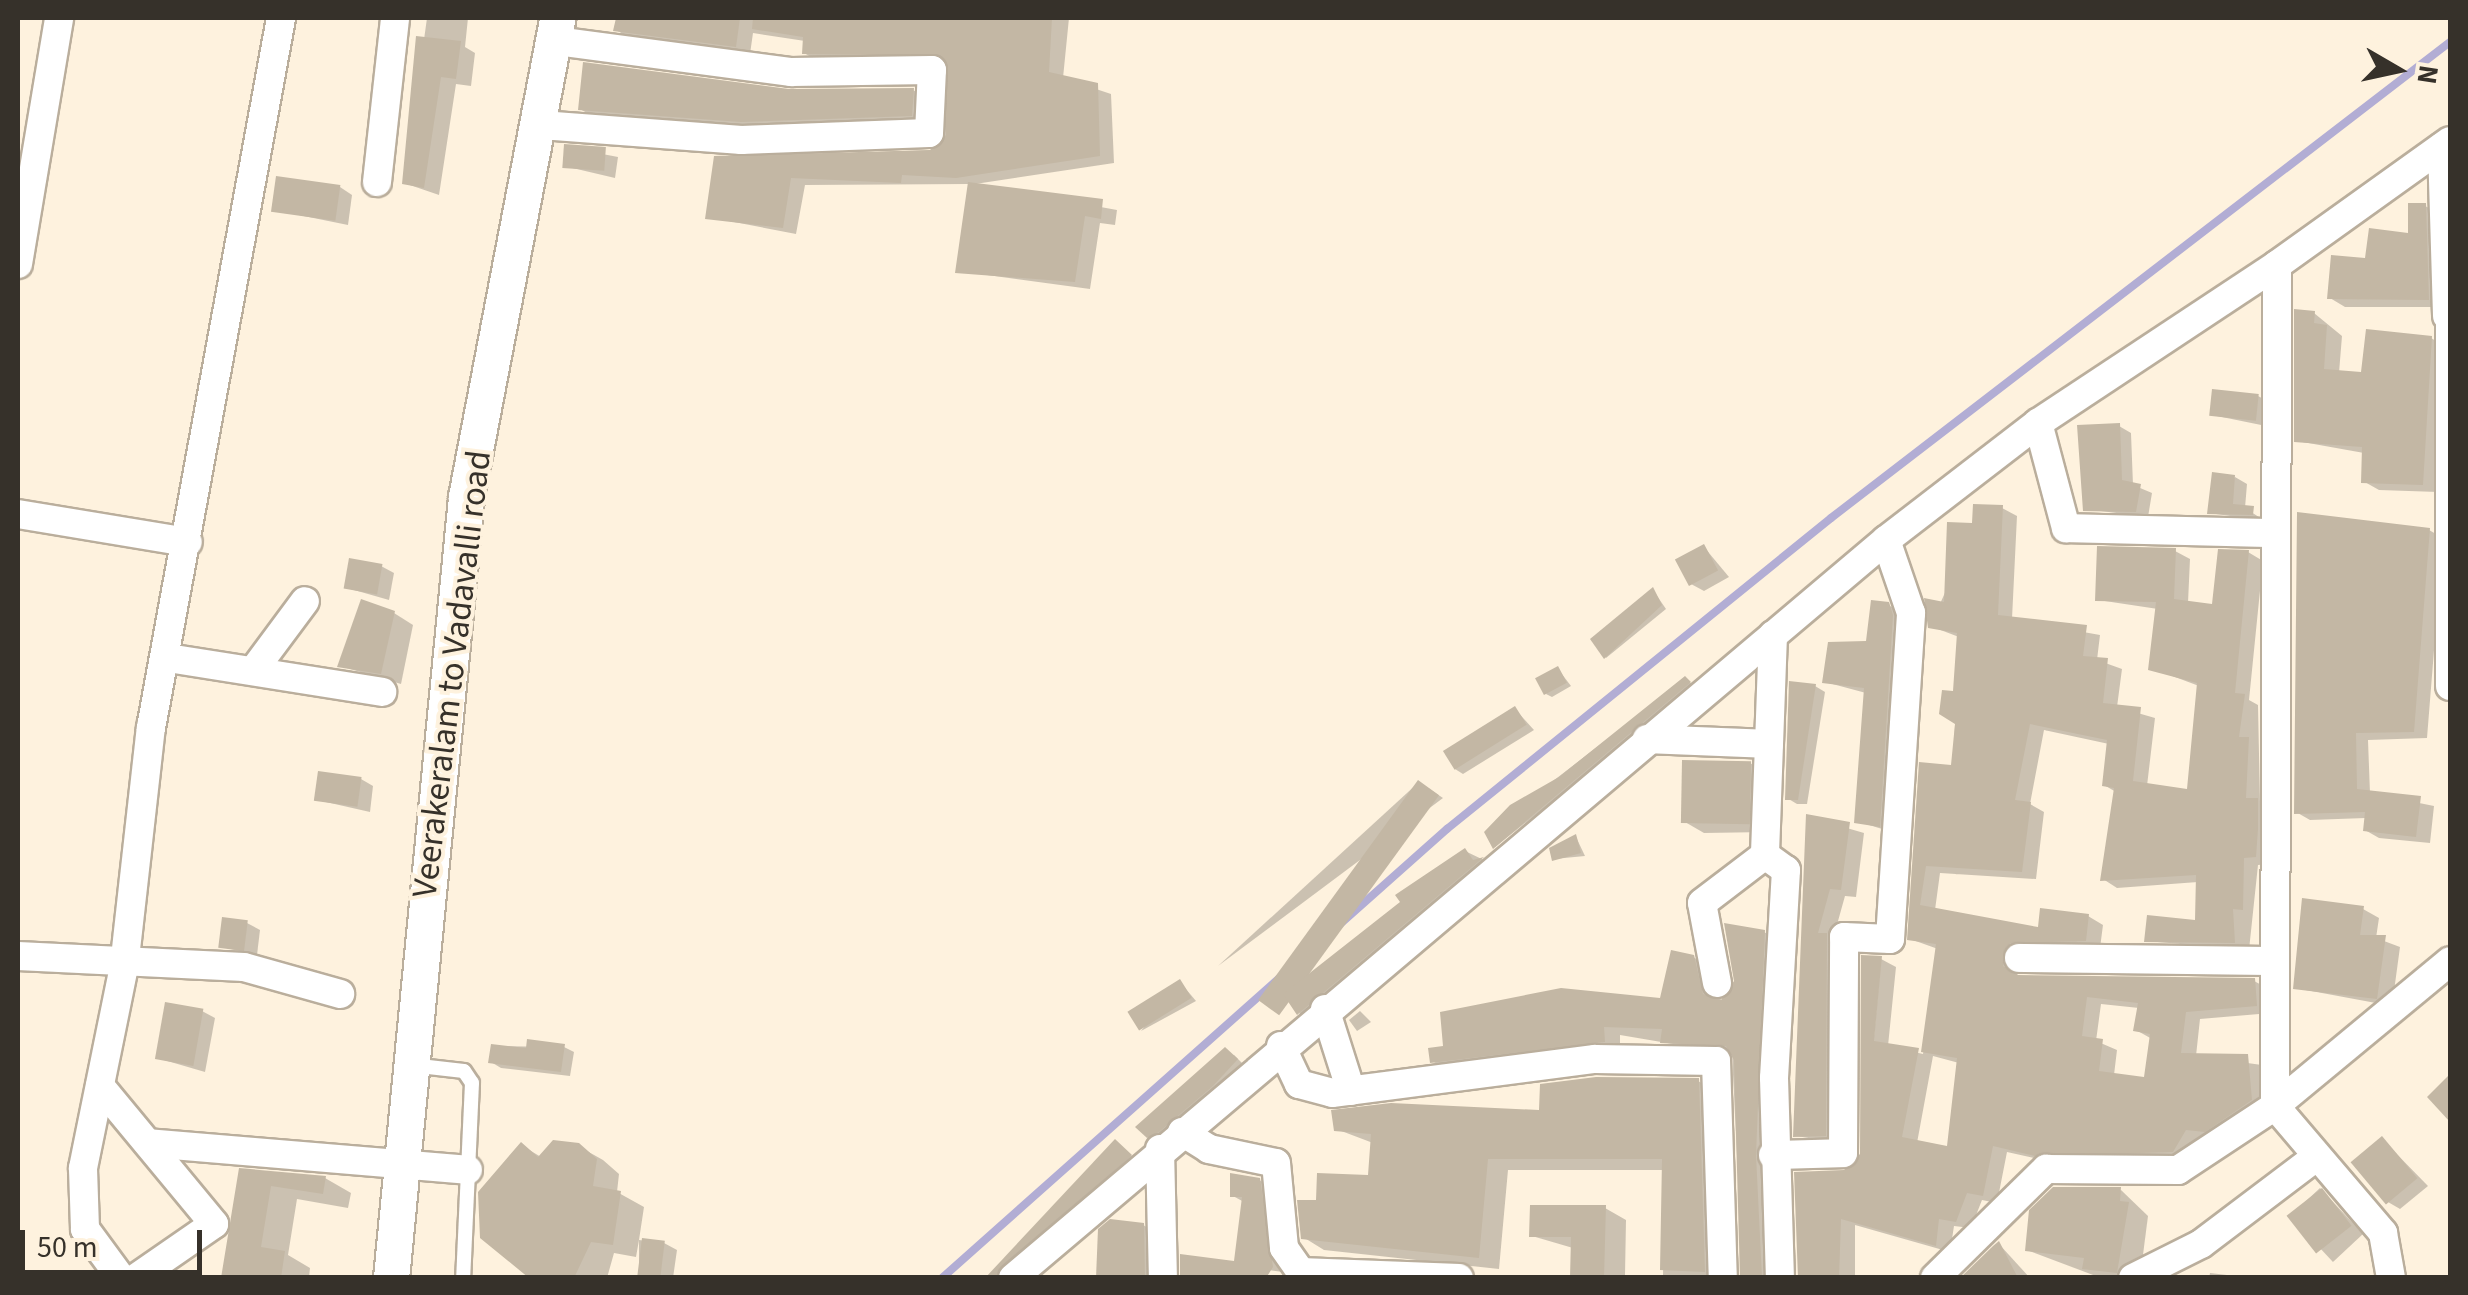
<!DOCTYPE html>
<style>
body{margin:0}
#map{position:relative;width:2468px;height:1295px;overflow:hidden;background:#fef2de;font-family:"Source Sans 3",sans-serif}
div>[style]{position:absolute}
.shadow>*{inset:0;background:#0003;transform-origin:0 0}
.stream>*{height:8px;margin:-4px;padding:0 4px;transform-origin:4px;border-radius:4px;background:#b2add4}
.building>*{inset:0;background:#c3b7a4;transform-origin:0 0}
.roads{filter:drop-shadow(2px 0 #baae9c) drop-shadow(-2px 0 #baae9c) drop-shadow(0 2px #baae9c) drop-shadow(0 -2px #baae9c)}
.service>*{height:14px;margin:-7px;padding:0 7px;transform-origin:7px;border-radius:7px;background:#fff}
.minor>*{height:28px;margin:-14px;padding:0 14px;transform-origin:14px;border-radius:14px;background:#fff}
.tertiary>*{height:35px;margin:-17.5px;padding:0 17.5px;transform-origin:17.5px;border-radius:17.5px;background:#fff}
span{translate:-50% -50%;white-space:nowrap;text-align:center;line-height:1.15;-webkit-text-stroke:8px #fef2de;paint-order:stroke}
.street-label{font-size:35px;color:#36312a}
.frame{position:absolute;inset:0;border:20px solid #36312a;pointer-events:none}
.north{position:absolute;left:2348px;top:20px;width:100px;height:100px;-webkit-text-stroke:8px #fef2de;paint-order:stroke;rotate:99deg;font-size:28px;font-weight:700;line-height:40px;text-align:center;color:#36312a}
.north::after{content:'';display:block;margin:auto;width:35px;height:45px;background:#36312a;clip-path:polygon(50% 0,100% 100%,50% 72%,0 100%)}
.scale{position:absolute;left:20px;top:1230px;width:182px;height:45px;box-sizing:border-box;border:5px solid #36312a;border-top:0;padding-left:12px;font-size:30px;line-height:35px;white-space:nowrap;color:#36312a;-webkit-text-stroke:8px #fef2de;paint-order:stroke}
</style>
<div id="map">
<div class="shadow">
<i style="clip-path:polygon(427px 18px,468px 18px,465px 47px,475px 53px,471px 86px,456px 84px,439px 195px,404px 183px)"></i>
<i style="clip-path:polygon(619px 18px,1069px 18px,1063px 78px,1111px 94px,1114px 163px,975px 184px,1117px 210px,1115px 225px,1100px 223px,1090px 289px,958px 271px,970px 184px,805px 185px,796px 234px,708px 217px,716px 158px,941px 150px,950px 61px,818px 61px,804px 53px,805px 41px,753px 33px,750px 54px,630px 38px,616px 30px)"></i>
<i style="clip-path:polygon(913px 90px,931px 101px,930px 125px,762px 132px,599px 120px,580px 109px)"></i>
<i style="clip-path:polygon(566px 147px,618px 157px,615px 178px,564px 166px)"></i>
<i style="clip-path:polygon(340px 187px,352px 195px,348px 225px,274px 210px)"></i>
<i style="clip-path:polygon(2425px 206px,2441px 214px,2444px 307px,2345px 307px,2330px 298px,2410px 236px)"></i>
<i style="clip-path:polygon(2314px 313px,2342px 336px,2339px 373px,2363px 375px,2431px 338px,2446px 347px,2438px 492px,2379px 490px,2363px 481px,2364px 453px,2297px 441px)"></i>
<i style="clip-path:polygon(2258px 396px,2271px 403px,2271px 427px,2212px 415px)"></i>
<i style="clip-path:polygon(2119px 426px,2131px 433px,2133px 485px,2152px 493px,2148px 517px,2085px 509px)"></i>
<i style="clip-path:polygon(2235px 477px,2247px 484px,2245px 508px,2265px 521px,2209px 513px)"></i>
<i style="clip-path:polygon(evenodd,2002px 508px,2017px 516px,2012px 619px,2100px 635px,2097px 660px,2122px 669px,2117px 707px,2155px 718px,2147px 786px,2190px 792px,2199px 686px,2151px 668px,2158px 609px,2098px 600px,2175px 551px,2190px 559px,2188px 603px,2215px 607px,2248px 552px,2263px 561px,2249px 700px,2258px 705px,2260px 802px,2272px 809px,2270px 864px,2258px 865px,2249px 950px,2146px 941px,2197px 923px,2198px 882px,2117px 888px,2103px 879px,2116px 792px,2104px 785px,2109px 744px,2044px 730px,2030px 804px,2044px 812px,2036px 879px,1940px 873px,1935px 910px,2040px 930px,2088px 916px,2103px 925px,2100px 948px,2024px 950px,2017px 976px,2254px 981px,2269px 989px,2271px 1013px,2200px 1019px,2196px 1056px,2262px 1065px,2265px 1109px,2220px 1138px,2201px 1136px,2188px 1159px,2052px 1162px,2007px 1152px,1997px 1203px,1982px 1200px,1971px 1228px,1954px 1226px,1950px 1252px,1855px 1225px,1855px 1278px,1800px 1278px,1846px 1173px,1863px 1155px,1881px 959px,1896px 967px,1888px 1046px,1923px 1054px,1938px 949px,1910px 939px,1921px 764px,1953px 768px,1959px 637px,1930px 626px,1975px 526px,2002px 508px,2101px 1004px,2139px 1008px,2136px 1030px,2152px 1039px,2147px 1079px,2114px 1075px,2117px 1050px,2096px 1041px,2101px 1004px,2002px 508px,1933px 1056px,1959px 1063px,1949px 1149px,1917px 1143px,1933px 1056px)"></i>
<i style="clip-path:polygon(2429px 530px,2443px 538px,2427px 738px,2368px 740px,2370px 793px,2434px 806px,2430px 843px,2379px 838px,2365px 830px,2366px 818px,2310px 820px,2296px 812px)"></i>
<i style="clip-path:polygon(1704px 547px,1729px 577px,1704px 591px,1691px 584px)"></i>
<i style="clip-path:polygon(381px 566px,394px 573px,389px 600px,347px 588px)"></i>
<i style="clip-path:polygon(1653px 590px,1666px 609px,1606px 658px,1597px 637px)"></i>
<i style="clip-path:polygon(1888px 605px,1901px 612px,1892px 832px,1856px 821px,1866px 693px,1825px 682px,1868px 644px)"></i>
<i style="clip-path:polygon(394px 613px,413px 625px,401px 684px,340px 666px)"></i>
<i style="clip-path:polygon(1558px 669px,1571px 686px,1552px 697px,1546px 694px)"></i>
<i style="clip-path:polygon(1685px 679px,1696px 687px,1495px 847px,1487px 832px)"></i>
<i style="clip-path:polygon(1815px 686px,1825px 692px,1807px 804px,1797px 804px,1787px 798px)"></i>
<i style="clip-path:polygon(1515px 709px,1534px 730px,1463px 774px,1455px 769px)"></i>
<i style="clip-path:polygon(1750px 763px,1770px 774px,1768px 832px,1704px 833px,1685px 822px)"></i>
<i style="clip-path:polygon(361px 779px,373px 786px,370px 812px,317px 800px)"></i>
<i style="clip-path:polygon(1419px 782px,1443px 798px,1218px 966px)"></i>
<i style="clip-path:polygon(1809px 817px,1864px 833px,1856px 897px,1845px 896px,1833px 939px,1840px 1143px,1796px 1136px)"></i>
<i style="clip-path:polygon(1576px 837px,1585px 856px,1554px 859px)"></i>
<i style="clip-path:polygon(1465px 851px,1490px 863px,1307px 1018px,1299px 1013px,1404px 902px,1398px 895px)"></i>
<i style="clip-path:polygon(2363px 909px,2379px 918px,2376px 938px,2400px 947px,2392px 1006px,2295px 988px)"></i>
<i style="clip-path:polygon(247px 923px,260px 930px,257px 955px,222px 947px)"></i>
<i style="clip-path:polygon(1764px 932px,1780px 941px,1777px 1278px,1743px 1278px,1732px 1054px,1620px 1035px,1620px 1050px,1448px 1070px,1432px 1061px,1662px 1001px,1693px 957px,1710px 967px,1722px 1003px)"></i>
<i style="clip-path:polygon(1180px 982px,1196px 1001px,1141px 1031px)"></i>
<i style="clip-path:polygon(202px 1011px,215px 1018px,205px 1072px,157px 1058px)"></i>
<i style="clip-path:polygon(1360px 1011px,1371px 1022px,1357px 1031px,1349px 1020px)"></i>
<i style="clip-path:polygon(493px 1046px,564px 1047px,574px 1052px,570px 1076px,501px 1068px,491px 1062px)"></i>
<i style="clip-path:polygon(1234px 1055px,1244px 1065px,1158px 1141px,1149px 1136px)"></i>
<i style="clip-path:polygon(1698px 1081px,1719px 1093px,1725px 1278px,1663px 1278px,1664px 1170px,1508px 1170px,1499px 1269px,1324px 1250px,1303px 1237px,1319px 1203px,1370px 1177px,1373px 1143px,1336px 1129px,1541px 1113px)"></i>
<i style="clip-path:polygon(2382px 1139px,2428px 1186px,2400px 1209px,2388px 1202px)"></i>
<i style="clip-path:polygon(521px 1145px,541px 1157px,578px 1146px,603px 1160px,619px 1174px,617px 1192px,644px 1207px,639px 1240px,664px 1243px,677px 1250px,673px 1278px,639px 1278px,639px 1240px,636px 1257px,614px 1253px,607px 1278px,533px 1278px)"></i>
<i style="clip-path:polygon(1120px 1145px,1135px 1159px,1013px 1262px)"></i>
<i style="clip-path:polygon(241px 1171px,325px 1178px,351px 1193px,348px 1208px,297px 1199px,288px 1255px,310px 1268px,309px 1278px,224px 1278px)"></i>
<i style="clip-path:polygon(1259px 1180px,1271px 1187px,1283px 1272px,1236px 1266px,1244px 1202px,1233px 1196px)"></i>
<i style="left:2320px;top:1188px;width:63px;height:41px;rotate:47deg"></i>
<i style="clip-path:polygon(2121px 1190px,2148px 1216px,2140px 1278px,2101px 1278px,2027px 1250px)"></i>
<i style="clip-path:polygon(1605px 1208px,1626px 1220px,1625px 1276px,1644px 1278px,1572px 1278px,1573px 1248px,1532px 1236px)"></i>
<i style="clip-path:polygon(1143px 1225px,1161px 1235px,1167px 1278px,1099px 1278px)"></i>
<i style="clip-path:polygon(1999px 1244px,2030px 1278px,1964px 1278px)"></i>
<i style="clip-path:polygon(2210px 1273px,2227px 1275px,2232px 1278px,2209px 1278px)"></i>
</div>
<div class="stream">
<i style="left:942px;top:1278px;width:676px;rotate:-41.64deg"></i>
<i style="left:1447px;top:829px;width:494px;rotate:-39deg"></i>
<i style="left:1831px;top:518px;width:781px;rotate:-37.56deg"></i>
</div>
<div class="building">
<i style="clip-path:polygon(616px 18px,740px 18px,736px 47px,613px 31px)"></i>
<i style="clip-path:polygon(753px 18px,1052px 18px,1049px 72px,1098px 83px,1100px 156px,956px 178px,902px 175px,901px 183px,791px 178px,783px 228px,705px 219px,714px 156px,930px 150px,946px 135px,942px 56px,802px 54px,803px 37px,752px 29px)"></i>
<i style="clip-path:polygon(416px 36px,461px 41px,456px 79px,441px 77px,424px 188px,402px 184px)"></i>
<i style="clip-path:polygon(583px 62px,789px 89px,914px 88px,912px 116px,741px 122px,578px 110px)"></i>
<i style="left:564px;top:144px;width:42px;height:24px;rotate:4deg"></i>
<i style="left:276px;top:176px;width:65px;height:36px;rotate:8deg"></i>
<i style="clip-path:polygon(968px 182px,1103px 199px,1101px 219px,1085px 216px,1075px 282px,955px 273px)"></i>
<i style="clip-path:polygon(2408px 203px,2426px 203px,2429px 300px,2327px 299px,2331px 255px,2365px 258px,2369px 228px,2408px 233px)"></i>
<i style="clip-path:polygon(2294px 309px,2315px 311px,2314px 323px,2327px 325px,2324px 369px,2361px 372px,2366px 329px,2432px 336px,2423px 485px,2361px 483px,2362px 447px,2294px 442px)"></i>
<i style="left:2212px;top:389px;width:47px;height:27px;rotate:6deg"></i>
<i style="clip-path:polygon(2120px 423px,2122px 480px,2141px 484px,2136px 512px,2083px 511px,2077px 425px)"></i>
<i style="clip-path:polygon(2212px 472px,2235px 475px,2233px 504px,2254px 506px,2253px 515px,2207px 514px)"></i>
<i style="clip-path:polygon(evenodd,1973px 504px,2003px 505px,1998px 615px,2087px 625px,2083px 656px,2108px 658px,2103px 703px,2141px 707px,2133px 781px,2187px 789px,2197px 683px,2148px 670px,2156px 602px,2095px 601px,2097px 546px,2176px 548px,2174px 599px,2212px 604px,2218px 549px,2249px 550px,2235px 693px,2245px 694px,2239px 737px,2249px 737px,2246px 798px,2258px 798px,2258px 829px,2256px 857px,2244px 858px,2243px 910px,2233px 909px,2235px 943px,2144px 942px,2147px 915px,2195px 920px,2196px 875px,2100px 881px,2114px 788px,2102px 786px,2107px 740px,2030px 724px,2015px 800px,2031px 802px,2022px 872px,1926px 866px,1920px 905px,2038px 927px,2040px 908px,2089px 914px,2086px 941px,2010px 943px,2003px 966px,2018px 975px,2255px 978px,2257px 1006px,2186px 1012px,2181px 1053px,2248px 1054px,2252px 1100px,2205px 1132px,2186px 1130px,2173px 1152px,2035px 1156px,1993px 1146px,1983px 1196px,1967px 1193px,1956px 1222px,1939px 1219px,1936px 1246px,1841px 1219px,1839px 1278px,1798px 1278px,1794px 1172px,1844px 1170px,1860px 1154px,1861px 955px,1882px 956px,1874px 1041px,1919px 1048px,1902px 1137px,1947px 1146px,1957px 1058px,1921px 1052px,1936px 944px,1907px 940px,1919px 762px,1951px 765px,1955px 724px,1939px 714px,1942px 690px,1953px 691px,1957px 633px,1928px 628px,1924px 598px,1944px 602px,1947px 522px,1972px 523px,1973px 504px,2087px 997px,2138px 1003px,2133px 1031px,2150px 1034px,2144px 1077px,2099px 1071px,2103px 1039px,2082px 1036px,2087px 997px)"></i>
<i style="clip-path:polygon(2297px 512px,2430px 528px,2414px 732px,2356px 733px,2357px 789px,2421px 796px,2416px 837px,2363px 831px,2365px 812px,2294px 814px)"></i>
<i style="left:1704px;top:544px;width:30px;height:33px;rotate:62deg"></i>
<i style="left:349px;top:558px;width:34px;height:31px;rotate:10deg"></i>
<i style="clip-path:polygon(1653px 587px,1662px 605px,1604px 659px,1590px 639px)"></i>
<i style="clip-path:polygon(361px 599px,395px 611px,381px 674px,337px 667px)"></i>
<i style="clip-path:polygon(1871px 600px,1889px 602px,1893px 615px,1880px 827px,1854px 823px,1864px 688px,1822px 683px,1828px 642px,1866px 641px)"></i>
<i style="left:1558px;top:666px;width:19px;height:26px;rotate:62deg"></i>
<i style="clip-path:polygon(1685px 676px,1691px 682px,1493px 849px,1484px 832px,1510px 805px,1559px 777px)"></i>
<i style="clip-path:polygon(1789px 681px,1816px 684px,1798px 800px,1785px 800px)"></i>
<i style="left:1515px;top:706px;width:22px;height:85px;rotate:58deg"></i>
<i style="left:1682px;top:760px;width:69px;height:63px;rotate:1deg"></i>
<i style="left:318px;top:771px;width:44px;height:30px;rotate:8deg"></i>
<i style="left:1418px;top:780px;width:26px;height:272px;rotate:36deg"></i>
<i style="clip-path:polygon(1806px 814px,1850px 822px,1841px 890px,1830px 889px,1818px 933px,1827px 933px,1826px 1136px,1793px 1137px)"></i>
<i style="clip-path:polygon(1576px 834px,1581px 853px,1552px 861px,1549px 848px)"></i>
<i style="clip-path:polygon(1465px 848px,1473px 860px,1484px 857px,1297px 1015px,1283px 994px,1400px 902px,1395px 895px)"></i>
<i style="clip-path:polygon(2302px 898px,2364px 906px,2360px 935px,2386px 935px,2377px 999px,2293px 989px)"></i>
<i style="left:222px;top:917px;width:26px;height:31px;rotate:7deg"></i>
<i style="clip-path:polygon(1724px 923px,1765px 930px,1756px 1155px,1762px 1278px,1740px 1278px,1734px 1060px,1726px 1046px,1660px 1043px,1662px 1029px,1604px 1027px,1605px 1042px,1430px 1063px,1428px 1048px,1443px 1046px,1440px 1012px,1561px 988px,1660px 998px,1671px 950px,1694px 955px,1703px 994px,1721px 1000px,1734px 981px)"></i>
<i style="left:1180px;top:979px;width:22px;height:62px;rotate:58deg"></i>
<i style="left:165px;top:1002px;width:39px;height:58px;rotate:10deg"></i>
<i style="clip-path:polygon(527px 1039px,565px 1044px,561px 1072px,488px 1063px,491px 1044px,526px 1048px)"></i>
<i style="clip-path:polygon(1225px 1047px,1238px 1059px,1213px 1086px,1159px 1132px,1147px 1138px,1135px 1127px)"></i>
<i style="clip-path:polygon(2450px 1074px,2450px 1122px,2427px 1097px)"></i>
<i style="clip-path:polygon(1596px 1077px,1699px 1078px,1705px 1272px,1660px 1270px,1662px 1159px,1488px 1159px,1479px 1258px,1301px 1239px,1297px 1200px,1316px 1200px,1317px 1173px,1368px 1175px,1371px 1134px,1334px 1131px,1331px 1110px,1391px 1103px,1539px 1110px,1540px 1084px)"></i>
<i style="left:2382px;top:1136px;width:55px;height:41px;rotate:50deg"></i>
<i style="clip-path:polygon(1115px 1139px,1132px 1155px,996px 1278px,985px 1278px)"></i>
<i style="clip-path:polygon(553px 1140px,579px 1143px,597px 1159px,593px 1186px,621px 1191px,613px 1245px,591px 1242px,574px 1278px,529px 1278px,480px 1238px,478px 1192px,521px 1142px,538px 1157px)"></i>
<i style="clip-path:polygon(239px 1168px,326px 1176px,323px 1194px,271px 1186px,261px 1247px,285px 1251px,281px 1278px,221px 1278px)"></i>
<i style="clip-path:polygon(1230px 1173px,1260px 1178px,1273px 1267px,1266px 1278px,1180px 1278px,1180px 1254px,1234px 1261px,1242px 1197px,1230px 1197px)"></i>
<i style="clip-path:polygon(2053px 1187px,2121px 1187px,2120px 1201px,2129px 1202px,2117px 1273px,2082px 1269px,2084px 1258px,2025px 1251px,2029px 1210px)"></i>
<i style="left:2322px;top:1188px;width:48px;height:45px;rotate:52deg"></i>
<i style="clip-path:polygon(1530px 1205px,1606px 1205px,1604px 1278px,1570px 1278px,1571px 1237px,1529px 1237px)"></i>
<i style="clip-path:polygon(1110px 1219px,1144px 1223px,1145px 1278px,1096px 1278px,1098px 1229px)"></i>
<i style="left:642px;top:1238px;width:23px;height:40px;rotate:7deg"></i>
<i style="clip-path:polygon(1999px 1241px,2018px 1278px,1960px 1278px,1993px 1246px)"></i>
</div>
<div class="roads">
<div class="service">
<i style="left:411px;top:1065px;width:53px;rotate:6.5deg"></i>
<i style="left:464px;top:1071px;width:14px;rotate:56deg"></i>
<i style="left:472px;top:1083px;width:195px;rotate:92.6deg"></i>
</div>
<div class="minor">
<i style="left:541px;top:125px;width:201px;rotate:4.3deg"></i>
<i style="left:741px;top:140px;width:188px;rotate:-2.1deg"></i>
<i style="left:929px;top:133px;width:63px;rotate:-87.3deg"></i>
<i style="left:932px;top:70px;width:141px;rotate:179.2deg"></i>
<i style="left:791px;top:72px;width:237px;rotate:-172.5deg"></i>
<i style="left:2450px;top:141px;width:213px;rotate:144.4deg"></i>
<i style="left:2277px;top:265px;width:841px;rotate:90.14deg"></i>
<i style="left:2275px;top:1106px;width:227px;rotate:-39.6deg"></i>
<i style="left:2442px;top:147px;width:169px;rotate:88.3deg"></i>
<i style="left:377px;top:182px;width:165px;rotate:-83.7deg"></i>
<i style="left:18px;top:264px;width:249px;rotate:-80.5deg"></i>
<i style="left:2450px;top:316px;width:370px;rotate:90deg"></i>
<i style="left:2038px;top:423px;width:109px;rotate:75.1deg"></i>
<i style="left:2066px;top:528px;width:208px;rotate:1.4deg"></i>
<i style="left:18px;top:514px;width:172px;rotate:9.4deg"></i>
<i style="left:1773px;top:635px;width:220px;rotate:92.1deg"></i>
<i style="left:1765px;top:855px;width:26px;rotate:36deg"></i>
<i style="left:1786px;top:870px;width:208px;rotate:93.3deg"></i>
<i style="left:1774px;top:1078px;width:200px;rotate:88.3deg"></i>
<i style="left:168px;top:658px;width:217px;rotate:9deg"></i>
<i style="left:253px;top:671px;width:87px;rotate:-53.4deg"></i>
<i style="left:1647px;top:739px;width:122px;rotate:2.3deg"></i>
<i style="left:18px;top:956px;width:226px;rotate:2.8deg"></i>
<i style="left:244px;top:967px;width:100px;rotate:15.7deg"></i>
<i style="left:2019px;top:958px;width:256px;rotate:0.7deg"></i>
<i style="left:1717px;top:983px;width:81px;rotate:-100.6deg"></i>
<i style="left:1702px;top:903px;width:79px;rotate:-37.3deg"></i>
<i style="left:1325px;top:1009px;width:86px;rotate:72.4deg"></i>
<i style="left:1281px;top:1046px;width:42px;rotate:64.7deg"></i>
<i style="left:1299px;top:1084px;width:34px;rotate:15deg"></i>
<i style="left:1332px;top:1093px;width:265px;rotate:-7.4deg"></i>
<i style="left:1595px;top:1059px;width:121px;rotate:0.9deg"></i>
<i style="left:1716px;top:1061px;width:217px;rotate:88.2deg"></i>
<i style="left:100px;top:1086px;width:179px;rotate:50.4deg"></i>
<i style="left:214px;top:1224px;width:95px;rotate:145.3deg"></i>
<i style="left:1182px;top:1132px;width:32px;rotate:32deg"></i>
<i style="left:1209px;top:1149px;width:68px;rotate:11.8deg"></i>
<i style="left:1276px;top:1163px;width:85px;rotate:84.6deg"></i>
<i style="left:1284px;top:1248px;width:29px;rotate:55deg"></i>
<i style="left:1301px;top:1272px;width:158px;rotate:2.2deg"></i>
<i style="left:148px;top:1143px;width:321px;rotate:4.8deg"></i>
<i style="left:1160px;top:1149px;width:129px;rotate:88.7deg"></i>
<i style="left:1773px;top:1155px;width:70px;rotate:-1.6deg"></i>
<i style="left:1843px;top:1153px;width:216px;rotate:-89.7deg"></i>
<i style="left:1844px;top:937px;width:46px;rotate:2.5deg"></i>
<i style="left:1890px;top:939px;width:327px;rotate:-86.3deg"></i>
<i style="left:1911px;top:613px;width:77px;rotate:-108.9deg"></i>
<i style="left:121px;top:1278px;width:61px;rotate:-126.3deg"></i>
<i style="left:85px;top:1229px;width:61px;rotate:-91.9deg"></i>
<i style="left:83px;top:1168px;width:205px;rotate:-78.5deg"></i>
<i style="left:124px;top:967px;width:241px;rotate:-83.6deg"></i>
<i style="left:151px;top:728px;width:722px;rotate:-79.62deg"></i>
<i style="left:1013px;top:1278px;width:1143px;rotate:-40.21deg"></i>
<i style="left:1886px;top:540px;width:192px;rotate:-37.6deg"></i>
<i style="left:2038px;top:423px;width:287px;rotate:-33.5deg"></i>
<i style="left:1935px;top:1278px;width:156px;rotate:-44.5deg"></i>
<i style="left:2046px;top:1169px;width:132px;rotate:0.4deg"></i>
<i style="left:2178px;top:1170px;width:116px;rotate:-33.4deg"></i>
<i style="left:2275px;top:1106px;width:167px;rotate:49.6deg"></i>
<i style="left:2383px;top:1233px;width:46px;rotate:79.9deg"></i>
<i style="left:2133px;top:1278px;width:76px;rotate:-26.6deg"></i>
<i style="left:2201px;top:1244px;width:144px;rotate:-37.1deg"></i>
</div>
<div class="tertiary">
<i style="left:391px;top:1278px;width:785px;rotate:-84.51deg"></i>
<i style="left:466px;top:497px;width:488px;rotate:-79.2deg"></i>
</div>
</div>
<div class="street-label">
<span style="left:452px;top:674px;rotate:-83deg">Veerakeralam to Vadavalli road</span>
</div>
<div class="frame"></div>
<div class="north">N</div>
<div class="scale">50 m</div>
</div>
